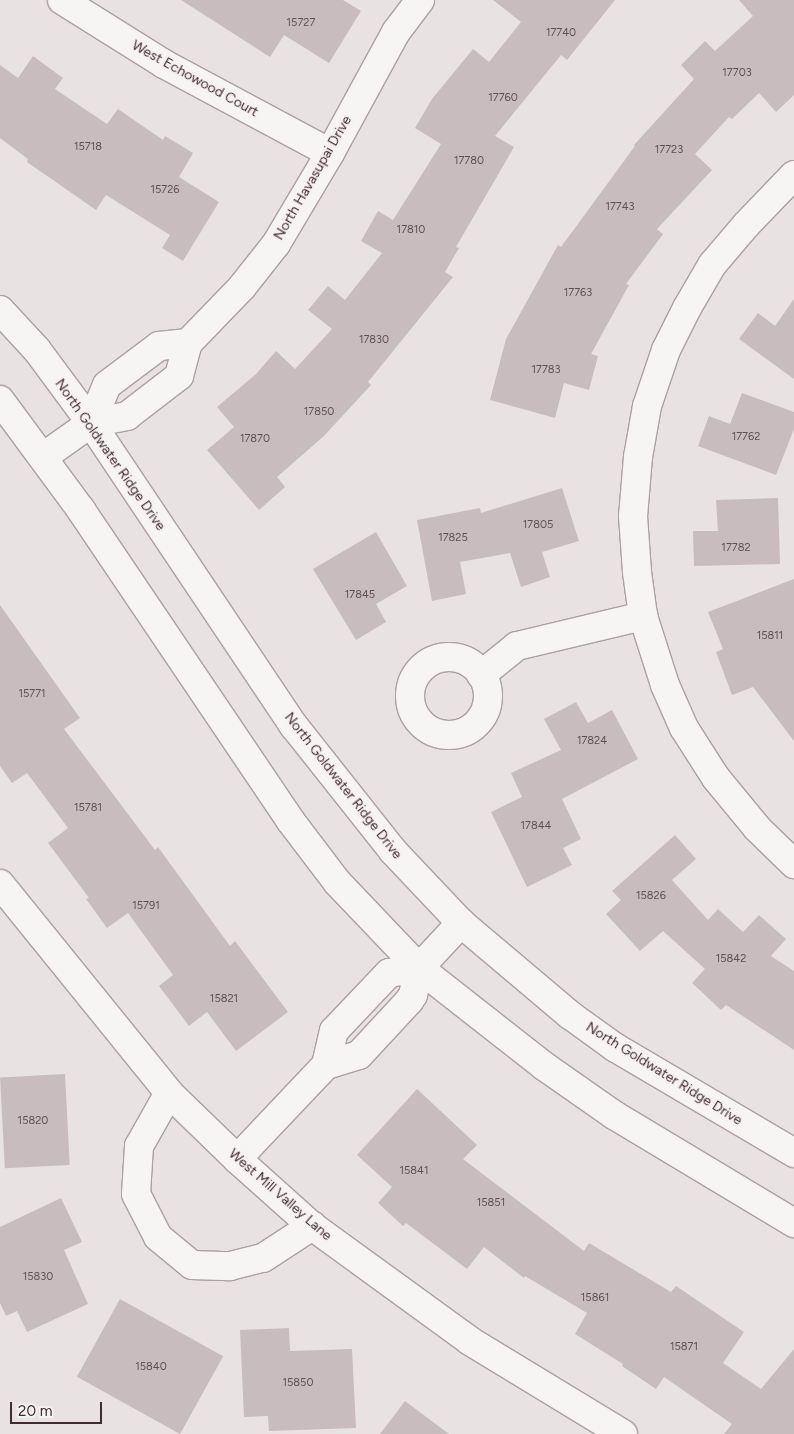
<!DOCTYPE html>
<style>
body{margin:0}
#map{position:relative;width:794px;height:1434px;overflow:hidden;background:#e9e2e3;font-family:Figtree,sans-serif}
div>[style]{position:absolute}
.building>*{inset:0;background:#c8bcbe;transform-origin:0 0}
.roads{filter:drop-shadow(1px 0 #aca0a2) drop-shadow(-1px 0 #aca0a2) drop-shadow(0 1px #aca0a2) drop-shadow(0 -1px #aca0a2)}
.minor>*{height:28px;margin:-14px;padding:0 14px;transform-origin:14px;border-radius:14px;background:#f7f4f4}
.minor>.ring{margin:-14px;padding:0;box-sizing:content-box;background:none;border:28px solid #f7f4f4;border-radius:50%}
.tertiary>*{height:28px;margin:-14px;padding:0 14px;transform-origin:14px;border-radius:14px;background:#f7f4f4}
span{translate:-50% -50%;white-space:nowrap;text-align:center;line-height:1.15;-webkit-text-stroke:4px #f6f1f2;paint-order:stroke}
.number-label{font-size:11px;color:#615052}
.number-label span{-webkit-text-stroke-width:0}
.street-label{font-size:14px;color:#3f2c2e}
.scale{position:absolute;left:10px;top:1402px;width:92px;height:22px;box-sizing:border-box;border:2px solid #3f2c2e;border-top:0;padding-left:6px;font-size:15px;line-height:18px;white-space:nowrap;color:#3f2c2e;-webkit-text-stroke:4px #f6f1f2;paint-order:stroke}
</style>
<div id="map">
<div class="building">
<i style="clip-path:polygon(181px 0,343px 0,361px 11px,329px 63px,284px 35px,270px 57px)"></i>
<i style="clip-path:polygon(493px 0,615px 0,567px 60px,561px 55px,495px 136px,514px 147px,456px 247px,459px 248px,445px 272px,453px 277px,368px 382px,371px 385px,324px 436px,277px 477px,285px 487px,259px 510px,207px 450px,234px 427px,217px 407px,256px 374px,276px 351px,295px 369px,332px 329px,308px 310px,328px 286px,345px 300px,382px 253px,361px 241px,378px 211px,393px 220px,441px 144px,415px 128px,432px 99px,473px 49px,489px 62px,521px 22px)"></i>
<i style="clip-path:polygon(739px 0,794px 0,794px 95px,776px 112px,759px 93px,732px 119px,729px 117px,695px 154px,712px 170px,657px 229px,663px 234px,626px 284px,629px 285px,591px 354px,598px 356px,589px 390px,564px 383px,555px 418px,490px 400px,506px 339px,558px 245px,561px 247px,635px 146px,634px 145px,694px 79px,681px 65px,705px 41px,715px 51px,753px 16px)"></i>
<i style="clip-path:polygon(33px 56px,63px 78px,55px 89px,107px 124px,118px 109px,163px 140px,165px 136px,193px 153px,179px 177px,219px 202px,183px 261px,162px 248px,170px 235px,106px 195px,96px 210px,27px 162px,28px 159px,0 138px,0 65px,18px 78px)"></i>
<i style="clip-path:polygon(794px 299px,794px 379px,739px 339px,758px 313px,775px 326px)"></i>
<i style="clip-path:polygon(742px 393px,794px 412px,794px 429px,776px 475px,698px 446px,709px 416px,730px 424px)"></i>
<i style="clip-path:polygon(562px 488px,579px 541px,542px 552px,550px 577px,521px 587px,510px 553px,460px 562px,466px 594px,432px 601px,417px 520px,480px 508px,481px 513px)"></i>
<i style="clip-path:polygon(778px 498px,780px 564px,694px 566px,693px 531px,718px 531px,716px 500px)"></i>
<i style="clip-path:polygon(376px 532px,407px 586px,376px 604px,386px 622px,356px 640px,313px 569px)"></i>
<i style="clip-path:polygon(794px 579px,794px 741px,753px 687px,732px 695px,716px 652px,723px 649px,708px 612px)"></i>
<i style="clip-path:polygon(0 605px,80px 718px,64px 729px,155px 850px,158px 847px,230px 946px,235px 941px,288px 1012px,236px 1051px,207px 1012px,189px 1026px,159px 986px,173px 975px,128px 913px,107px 928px,86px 899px,89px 898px,48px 843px,68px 828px,27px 773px,12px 783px,0 766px)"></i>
<i style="clip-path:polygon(576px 702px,588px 723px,612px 710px,638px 759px,562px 799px,581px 839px,563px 848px,572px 865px,527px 887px,491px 812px,522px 797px,511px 773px,561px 750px,544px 719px)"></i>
<i style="clip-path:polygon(675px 835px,696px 859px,672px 880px,708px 920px,718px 909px,743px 932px,759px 915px,786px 939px,771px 956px,794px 971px,794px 1050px,726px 1005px,721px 1010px,692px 983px,705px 969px,663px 931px,640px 951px,606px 914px,621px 900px,612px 891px)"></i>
<i style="left:65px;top:1074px;width:91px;height:65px;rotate:87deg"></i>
<i style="clip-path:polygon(417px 1089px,477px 1145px,463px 1159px,584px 1251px,589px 1243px,671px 1292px,676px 1286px,744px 1332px,723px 1363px,761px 1389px,794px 1349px,794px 1434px,724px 1434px,732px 1424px,664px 1377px,656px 1389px,622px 1366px,623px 1364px,575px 1334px,587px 1313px,525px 1276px,524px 1278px,484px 1247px,467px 1269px,406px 1223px,403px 1226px,378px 1203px,392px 1187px,357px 1155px)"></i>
<i style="clip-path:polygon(61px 1198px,82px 1242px,64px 1250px,88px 1304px,27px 1332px,17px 1311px,6px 1316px,0 1303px,0 1227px)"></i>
<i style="left:120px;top:1299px;width:118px;height:89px;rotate:29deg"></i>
<i style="clip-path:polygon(289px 1328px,290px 1351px,352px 1349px,356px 1428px,269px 1431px,268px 1416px,244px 1417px,240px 1330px)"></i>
<i style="clip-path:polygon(405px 1401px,449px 1434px,380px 1434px)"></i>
</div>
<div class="roads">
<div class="minor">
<i style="left:62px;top:0;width:120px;rotate:32.1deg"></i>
<i style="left:164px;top:64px;width:188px;rotate:28.2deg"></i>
<i style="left:794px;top:175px;width:69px;rotate:133.8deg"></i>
<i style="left:746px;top:225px;width:52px;rotate:130.4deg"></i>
<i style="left:712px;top:265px;width:50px;rotate:120.2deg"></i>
<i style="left:687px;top:308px;width:47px;rotate:116.6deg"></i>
<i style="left:666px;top:350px;width:59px;rotate:108.7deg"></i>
<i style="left:647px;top:406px;width:52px;rotate:100deg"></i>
<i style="left:638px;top:457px;width:59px;rotate:94.8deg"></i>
<i style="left:633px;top:516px;width:56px;rotate:85.9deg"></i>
<i style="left:637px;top:572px;width:44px;rotate:82.2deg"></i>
<i style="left:643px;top:616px;width:72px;rotate:72.3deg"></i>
<i style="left:665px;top:685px;width:47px;rotate:66.2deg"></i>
<i style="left:684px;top:728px;width:59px;rotate:57.4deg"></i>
<i style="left:716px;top:778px;width:65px;rotate:50.6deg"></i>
<i style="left:757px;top:828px;width:52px;rotate:44.2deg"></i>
<i style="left:91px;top:423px;width:41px;rotate:-67.2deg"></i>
<i style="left:107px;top:385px;width:65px;rotate:-36.9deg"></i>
<i style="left:159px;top:346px;width:29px;rotate:-6deg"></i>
<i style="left:43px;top:457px;width:59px;rotate:-35.3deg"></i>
<i style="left:91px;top:423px;width:37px;rotate:-11deg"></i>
<i style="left:127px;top:416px;width:66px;rotate:-37.6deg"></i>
<i style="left:179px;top:376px;width:34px;rotate:-75deg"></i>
<i style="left:188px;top:343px;width:78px;rotate:-46deg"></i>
<i style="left:242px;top:287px;width:55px;rotate:-51.7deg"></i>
<i style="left:276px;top:244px;width:106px;rotate:-59.3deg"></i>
<i style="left:330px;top:153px;width:138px;rotate:-61.4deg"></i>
<i style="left:396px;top:32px;width:40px;rotate:-53deg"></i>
<i class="ring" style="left:410px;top:657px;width:50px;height:50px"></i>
<i style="left:481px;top:675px;width:46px;rotate:-38.9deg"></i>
<i style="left:517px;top:646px;width:130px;rotate:-13.4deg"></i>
<i style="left:0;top:884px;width:269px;rotate:51deg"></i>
<i style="left:169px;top:1093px;width:95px;rotate:44.1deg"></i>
<i style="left:237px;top:1159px;width:101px;rotate:41.8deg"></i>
<i style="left:312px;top:1226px;width:195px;rotate:36deg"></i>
<i style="left:470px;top:1341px;width:179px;rotate:31.3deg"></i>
<i style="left:326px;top:1065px;width:35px;rotate:-77deg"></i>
<i style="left:334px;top:1031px;width:80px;rotate:-46.5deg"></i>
<i style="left:389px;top:973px;width:30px;rotate:-9deg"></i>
<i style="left:169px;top:1093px;width:61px;rotate:119.5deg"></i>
<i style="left:139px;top:1146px;width:48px;rotate:93.6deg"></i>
<i style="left:136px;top:1194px;width:48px;rotate:62.9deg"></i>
<i style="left:158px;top:1237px;width:44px;rotate:39.5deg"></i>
<i style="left:192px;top:1265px;width:38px;rotate:2deg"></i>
<i style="left:230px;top:1266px;width:34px;rotate:-14deg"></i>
<i style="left:263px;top:1258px;width:59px;rotate:-33.1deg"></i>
<i style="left:237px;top:1159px;width:129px;rotate:-46.6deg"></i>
<i style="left:326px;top:1065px;width:34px;rotate:-17deg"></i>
<i style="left:359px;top:1055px;width:74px;rotate:-47.2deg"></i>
<i style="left:409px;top:1001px;width:7px;rotate:-56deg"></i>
<i style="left:413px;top:995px;width:28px;rotate:-77deg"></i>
<i style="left:419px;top:968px;width:62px;rotate:-47deg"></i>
</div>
<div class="tertiary">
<i style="left:0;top:310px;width:54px;rotate:47.2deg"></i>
<i style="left:37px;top:350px;width:91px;rotate:53.5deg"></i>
<i style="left:91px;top:423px;width:365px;rotate:56.2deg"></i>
<i style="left:294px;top:726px;width:159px;rotate:51.6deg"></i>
<i style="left:393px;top:851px;width:99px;rotate:46.6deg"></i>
<i style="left:461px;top:923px;width:143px;rotate:40.2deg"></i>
<i style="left:570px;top:1015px;width:57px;rotate:35.7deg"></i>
<i style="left:616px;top:1048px;width:207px;rotate:30.5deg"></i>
<i style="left:0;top:400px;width:137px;rotate:53.6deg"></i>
<i style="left:81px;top:510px;width:374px;rotate:56deg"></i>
<i style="left:290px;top:820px;width:78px;rotate:52.8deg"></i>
<i style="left:337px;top:882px;width:119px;rotate:46.4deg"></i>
<i style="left:419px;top:968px;width:159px;rotate:38.1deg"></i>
<i style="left:544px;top:1066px;width:85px;rotate:35deg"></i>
<i style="left:614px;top:1115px;width:210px;rotate:31deg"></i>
</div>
</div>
<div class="number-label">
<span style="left:301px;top:23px">15727</span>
<span style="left:561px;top:33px">17740</span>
<span style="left:737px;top:73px">17703</span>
<span style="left:503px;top:98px">17760</span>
<span style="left:88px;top:147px">15718</span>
<span style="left:669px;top:150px">17723</span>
<span style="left:469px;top:161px">17780</span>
<span style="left:165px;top:190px">15726</span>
<span style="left:620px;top:207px">17743</span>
<span style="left:411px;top:230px">17810</span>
<span style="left:578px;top:293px">17763</span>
<span style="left:374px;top:340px">17830</span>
<span style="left:546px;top:370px">17783</span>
<span style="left:319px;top:412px">17850</span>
<span style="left:746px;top:437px">17762</span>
<span style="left:255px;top:439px">17870</span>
<span style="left:538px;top:525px">17805</span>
<span style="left:453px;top:538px">17825</span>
<span style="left:736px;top:548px">17782</span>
<span style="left:360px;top:595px">17845</span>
<span style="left:770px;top:636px">15811</span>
<span style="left:32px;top:694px">15771</span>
<span style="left:592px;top:741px">17824</span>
<span style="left:88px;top:808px">15781</span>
<span style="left:536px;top:826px">17844</span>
<span style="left:651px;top:896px">15826</span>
<span style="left:146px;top:906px">15791</span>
<span style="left:731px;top:959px">15842</span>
<span style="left:224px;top:999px">15821</span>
<span style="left:33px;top:1121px">15820</span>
<span style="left:414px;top:1171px">15841</span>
<span style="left:491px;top:1203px">15851</span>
<span style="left:38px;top:1277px">15830</span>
<span style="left:595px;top:1298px">15861</span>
<span style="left:684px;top:1347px">15871</span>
<span style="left:151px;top:1367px">15840</span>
<span style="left:298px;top:1383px">15850</span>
</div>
<div class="street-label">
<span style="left:195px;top:79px;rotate:29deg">West Echowood Court</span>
<span style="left:313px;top:178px;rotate:-60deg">North Havasupai Drive</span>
<span style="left:110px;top:455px;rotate:55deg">North Goldwater Ridge Drive</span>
<span style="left:343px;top:786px;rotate:52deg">North Goldwater Ridge Drive</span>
<span style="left:664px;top:1074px;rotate:32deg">North Goldwater Ridge Drive</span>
<span style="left:280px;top:1195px;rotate:41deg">West Mill Valley Lane</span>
</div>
<div class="scale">20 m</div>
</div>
